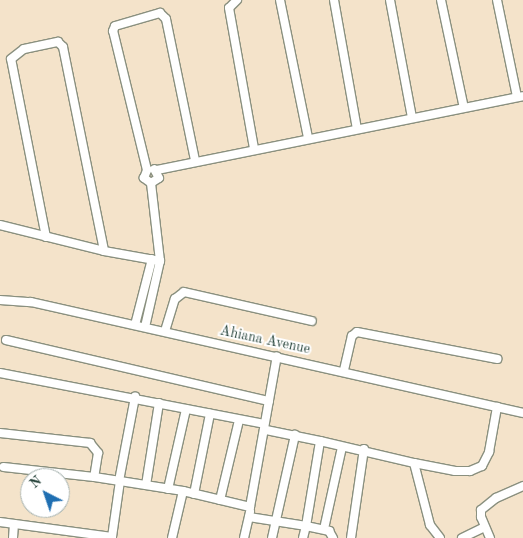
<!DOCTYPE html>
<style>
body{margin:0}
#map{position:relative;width:523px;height:538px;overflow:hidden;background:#f4e3ca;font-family:"Old Standard TT",serif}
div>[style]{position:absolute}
.roads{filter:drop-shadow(1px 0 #8a907f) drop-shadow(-1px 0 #8a907f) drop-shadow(0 1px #8a907f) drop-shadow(0 -1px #8a907f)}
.minor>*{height:8px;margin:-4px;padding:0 4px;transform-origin:4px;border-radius:4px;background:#fff}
span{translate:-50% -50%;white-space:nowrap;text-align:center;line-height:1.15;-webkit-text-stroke:4px #fff;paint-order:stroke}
.street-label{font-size:14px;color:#1f3d34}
.north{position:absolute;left:20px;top:468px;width:50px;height:50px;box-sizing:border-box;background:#fff;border:1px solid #a5b1ae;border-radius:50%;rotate:319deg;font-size:14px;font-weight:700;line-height:20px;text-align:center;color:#1f3d34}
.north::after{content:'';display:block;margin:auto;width:18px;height:22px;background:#1f6fb2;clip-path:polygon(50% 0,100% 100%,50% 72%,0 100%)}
</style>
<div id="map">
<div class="roads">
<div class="minor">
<i style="left:237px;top:0;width:11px;rotate:135deg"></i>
<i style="left:229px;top:8px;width:143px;rotate:79.9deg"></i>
<i style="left:280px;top:0;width:141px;rotate:78.5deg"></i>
<i style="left:334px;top:0;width:131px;rotate:79.9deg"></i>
<i style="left:390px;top:0;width:120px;rotate:79.4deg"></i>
<i style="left:441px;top:0;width:110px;rotate:78deg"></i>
<i style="left:497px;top:0;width:99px;rotate:78.3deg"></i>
<i style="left:157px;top:170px;width:373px;rotate:-11.4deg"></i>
<i style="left:151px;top:183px;width:9px;rotate:-32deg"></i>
<i style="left:159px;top:178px;width:10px;rotate:-119deg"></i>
<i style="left:0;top:225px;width:107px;rotate:14deg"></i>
<i style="left:104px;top:251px;width:57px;rotate:10.1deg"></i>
<i style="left:46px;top:237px;width:181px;rotate:-101.1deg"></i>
<i style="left:11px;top:59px;width:16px;rotate:-38deg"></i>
<i style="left:24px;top:49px;width:35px;rotate:-12deg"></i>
<i style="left:58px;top:42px;width:7px;rotate:45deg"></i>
<i style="left:63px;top:47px;width:208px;rotate:78.6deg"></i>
<i style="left:0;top:300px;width:31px;rotate:4deg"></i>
<i style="left:31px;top:302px;width:504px;rotate:12.71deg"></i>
<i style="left:135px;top:325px;width:68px;rotate:-75.6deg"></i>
<i style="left:145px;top:327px;width:68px;rotate:-77.2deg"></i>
<i style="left:160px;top:261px;width:79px;rotate:-96.6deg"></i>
<i style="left:151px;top:183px;width:9px;rotate:-144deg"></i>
<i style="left:144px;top:178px;width:9px;rotate:-69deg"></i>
<i style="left:147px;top:170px;width:143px;rotate:-103.7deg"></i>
<i style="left:113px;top:31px;width:5px;rotate:-68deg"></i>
<i style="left:115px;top:26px;width:47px;rotate:-16.1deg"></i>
<i style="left:160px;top:13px;width:8px;rotate:45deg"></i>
<i style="left:166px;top:19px;width:144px;rotate:78.4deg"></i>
<i style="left:165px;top:331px;width:34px;rotate:-73deg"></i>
<i style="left:175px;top:299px;width:11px;rotate:-38deg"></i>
<i style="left:184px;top:292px;width:131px;rotate:12.8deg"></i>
<i style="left:6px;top:340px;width:270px;rotate:13.1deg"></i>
<i style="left:344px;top:370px;width:35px;rotate:-77deg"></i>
<i style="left:352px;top:336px;width:6px;rotate:-39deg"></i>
<i style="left:357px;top:332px;width:143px;rotate:10.9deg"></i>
<i style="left:0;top:373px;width:269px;rotate:10.9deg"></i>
<i style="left:0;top:433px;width:91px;rotate:6.3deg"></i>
<i style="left:90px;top:443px;width:13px;rotate:51deg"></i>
<i style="left:98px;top:453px;width:24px;rotate:99deg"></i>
<i style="left:94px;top:477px;width:91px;rotate:-173.7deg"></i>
<i style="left:320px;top:441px;width:97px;rotate:13.2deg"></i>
<i style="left:414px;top:463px;width:64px;rotate:75.5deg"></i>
<i style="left:430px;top:525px;width:16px;rotate:52deg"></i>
<i style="left:414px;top:463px;width:42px;rotate:11deg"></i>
<i style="left:455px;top:471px;width:15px"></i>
<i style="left:470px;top:471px;width:13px;rotate:-23deg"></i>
<i style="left:482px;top:466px;width:16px;rotate:-63deg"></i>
<i style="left:489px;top:452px;width:46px;rotate:-79.9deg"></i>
<i style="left:119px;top:481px;width:86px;rotate:-79.2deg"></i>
<i style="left:120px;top:481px;width:64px;rotate:9deg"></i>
<i style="left:183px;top:491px;width:69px;rotate:13.4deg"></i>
<i style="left:250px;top:507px;width:153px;rotate:-79.9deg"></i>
<i style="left:146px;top:485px;width:83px;rotate:-81deg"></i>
<i style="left:168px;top:489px;width:82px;rotate:-77.3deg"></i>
<i style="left:194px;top:494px;width:82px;rotate:-78.7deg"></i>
<i style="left:220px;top:500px;width:82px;rotate:-76.6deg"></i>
<i style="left:249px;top:517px;width:58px;rotate:9deg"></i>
<i style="left:306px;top:526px;width:86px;rotate:-80.6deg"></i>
<i style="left:320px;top:441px;width:55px;rotate:-168.5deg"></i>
<i style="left:0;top:522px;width:113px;rotate:7.6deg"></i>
<i style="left:112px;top:537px;width:57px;rotate:-81.9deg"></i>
<i style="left:120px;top:481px;width:26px;rotate:-171deg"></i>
<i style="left:324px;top:529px;width:84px;rotate:-77.6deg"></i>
<i style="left:13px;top:538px;width:14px;rotate:-86deg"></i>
<i style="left:172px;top:538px;width:48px;rotate:-76.8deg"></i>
<i style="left:244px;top:538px;width:27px;rotate:-77deg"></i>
<i style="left:272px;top:538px;width:106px;rotate:-77.4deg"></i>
<i style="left:303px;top:538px;width:12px;rotate:-76deg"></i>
<i style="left:306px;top:526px;width:24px;rotate:12deg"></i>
<i style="left:329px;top:531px;width:8px;rotate:60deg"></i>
<i style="left:351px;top:538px;width:90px;rotate:-81.7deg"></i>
<i style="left:462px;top:538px;width:25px;rotate:-26deg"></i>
<i style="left:490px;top:538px;width:23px;rotate:-113deg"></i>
<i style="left:481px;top:517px;width:7px;rotate:-90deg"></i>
<i style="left:481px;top:510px;width:19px;rotate:-39deg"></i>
<i style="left:496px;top:498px;width:30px;rotate:-24deg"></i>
</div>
</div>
<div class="street-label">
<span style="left:265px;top:340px;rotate:12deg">Ahiana Avenue</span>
</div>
<div class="north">N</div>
</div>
